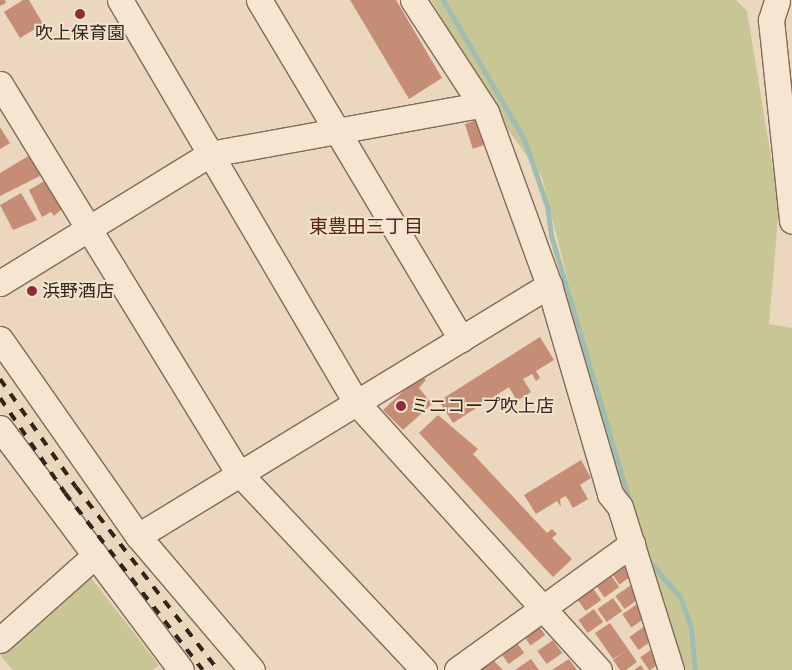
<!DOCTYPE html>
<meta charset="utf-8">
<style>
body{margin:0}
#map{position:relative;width:792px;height:670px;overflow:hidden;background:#ead7be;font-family:"IBM Plex Serif","Noto Sans JP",serif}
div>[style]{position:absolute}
.green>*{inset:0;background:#c7c694}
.stream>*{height:5px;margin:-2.5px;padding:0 2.5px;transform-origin:2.5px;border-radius:2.5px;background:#a1bcb1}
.building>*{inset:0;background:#c68d76;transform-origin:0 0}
.roads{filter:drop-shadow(1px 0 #826958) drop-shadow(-1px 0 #826958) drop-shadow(0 1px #826958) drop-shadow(0 -1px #826958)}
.minor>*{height:25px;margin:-12.5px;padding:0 12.5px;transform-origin:12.5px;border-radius:12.5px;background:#f6e6d1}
.rail>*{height:4px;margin-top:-2px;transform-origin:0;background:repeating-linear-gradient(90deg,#32241c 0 9px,transparent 0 18px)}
.dots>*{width:14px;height:14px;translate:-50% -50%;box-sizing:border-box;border:2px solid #f2e3cd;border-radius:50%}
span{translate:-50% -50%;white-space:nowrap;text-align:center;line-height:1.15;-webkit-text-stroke:4px #f2e3cd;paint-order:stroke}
.poi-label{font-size:18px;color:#32241c}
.left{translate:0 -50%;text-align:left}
.neighbourhood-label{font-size:19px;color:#5c231e}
</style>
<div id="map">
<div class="green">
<i style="clip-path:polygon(431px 0,736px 0,747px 11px,779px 206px,769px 324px,792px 328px,792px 670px,686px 670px,627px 519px,542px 177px,502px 121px)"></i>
<i style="clip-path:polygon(88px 574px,159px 665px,153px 670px,13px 670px,0 655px)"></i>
</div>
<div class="stream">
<i style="left:443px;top:0;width:161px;rotate:59.8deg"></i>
<i style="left:524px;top:139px;width:71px;rotate:71.1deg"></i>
<i style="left:547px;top:206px;width:29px;rotate:82deg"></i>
<i style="left:551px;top:235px;width:280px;rotate:73.6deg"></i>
<i style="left:648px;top:560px;width:49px;rotate:49.1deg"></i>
<i style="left:680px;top:597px;width:33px;rotate:70deg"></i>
<i style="left:691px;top:628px;width:42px;rotate:84.6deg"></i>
</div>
<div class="building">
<i style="clip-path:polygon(0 0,5px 0,6px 3px,0 6px)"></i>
<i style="clip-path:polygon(23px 0,29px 0,43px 24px,20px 38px,4px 12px)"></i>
<i style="clip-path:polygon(350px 0,396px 0,442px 78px,409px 99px)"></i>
<i style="left:480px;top:119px;width:26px;height:16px;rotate:72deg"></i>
<i style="clip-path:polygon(0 127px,10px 143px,0 149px)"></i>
<i style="clip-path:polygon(30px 155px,40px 176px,0 196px,0 173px)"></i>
<i style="clip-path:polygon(46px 180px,63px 208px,54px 216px,51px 212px,42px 217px,29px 190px)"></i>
<i style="clip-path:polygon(21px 193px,37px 220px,13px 230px,0 205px)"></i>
<i style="clip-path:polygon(540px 337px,554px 360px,536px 371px,540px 378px,536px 381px,532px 374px,523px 379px,531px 392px,517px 401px,509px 387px,453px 423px,439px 401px)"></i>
<i style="clip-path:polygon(421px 375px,426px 380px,419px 388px,432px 404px,403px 430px,383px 410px)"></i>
<i style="clip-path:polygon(438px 415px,478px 449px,473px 454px,547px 533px,552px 529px,557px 534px,552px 538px,572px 559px,553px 577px,419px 433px)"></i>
<i style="clip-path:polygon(581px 460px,591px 478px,580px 485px,588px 499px,573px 508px,566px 496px,560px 499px,561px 507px,557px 501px,536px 514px,524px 495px)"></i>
<i style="left:625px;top:561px;width:16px;height:18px;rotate:55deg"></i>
<i style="left:610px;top:574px;width:16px;height:18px;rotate:55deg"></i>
<i style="left:631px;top:585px;width:16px;height:19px;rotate:55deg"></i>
<i style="left:592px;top:587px;width:16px;height:19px;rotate:55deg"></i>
<i style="left:613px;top:598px;width:16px;height:19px;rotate:55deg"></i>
<i style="left:637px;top:604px;width:16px;height:18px;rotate:55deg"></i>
<i style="left:594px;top:609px;width:16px;height:19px;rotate:55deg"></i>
<i style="left:536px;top:622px;width:16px;height:18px;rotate:55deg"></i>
<i style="clip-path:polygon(610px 623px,637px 662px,626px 670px,620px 670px,613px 660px,626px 650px,613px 659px,595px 633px)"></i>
<i style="left:645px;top:626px;width:16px;height:19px;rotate:55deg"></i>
<i style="left:515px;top:640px;width:16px;height:19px;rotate:55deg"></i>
<i style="left:553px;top:640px;width:16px;height:19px;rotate:55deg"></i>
<i style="left:655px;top:647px;width:16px;height:18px;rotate:55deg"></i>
<i style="clip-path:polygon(531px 659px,539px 670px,515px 670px)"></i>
<i style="clip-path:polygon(569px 659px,577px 670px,552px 670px)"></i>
<i style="clip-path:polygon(493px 660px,503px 670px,481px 670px)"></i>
<i style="clip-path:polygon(641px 665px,644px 670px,634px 670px)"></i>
</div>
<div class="roads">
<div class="minor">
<i style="left:120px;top:0;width:465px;rotate:59.6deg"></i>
<i style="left:355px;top:401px;width:363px;rotate:47.8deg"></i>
<i style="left:259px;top:0;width:395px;rotate:59.2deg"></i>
<i style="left:413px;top:0;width:134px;rotate:56.9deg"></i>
<i style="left:486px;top:112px;width:184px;rotate:70deg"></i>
<i style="left:549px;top:285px;width:218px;rotate:73.7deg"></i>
<i style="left:610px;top:494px;width:16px;rotate:52deg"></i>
<i style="left:620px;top:507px;width:171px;rotate:72.6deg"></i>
<i style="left:777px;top:1px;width:20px;rotate:108deg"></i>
<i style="left:771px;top:20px;width:202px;rotate:84deg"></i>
<i style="left:0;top:84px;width:455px;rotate:58.5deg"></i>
<i style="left:238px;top:472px;width:272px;rotate:46.8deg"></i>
<i style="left:0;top:283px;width:246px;rotate:-31.6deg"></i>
<i style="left:210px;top:154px;width:274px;rotate:-10.3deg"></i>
<i style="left:0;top:339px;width:241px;rotate:55deg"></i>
<i style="left:138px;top:536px;width:176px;rotate:49.6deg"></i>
<i style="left:0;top:428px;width:302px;rotate:53.2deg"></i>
<i style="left:138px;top:536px;width:482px;rotate:-31.4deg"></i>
<i style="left:0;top:640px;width:123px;rotate:-41.7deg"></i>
<i style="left:457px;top:670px;width:216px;rotate:-35.8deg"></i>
</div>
</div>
<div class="rail">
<i style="left:0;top:379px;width:132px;rotate:54.9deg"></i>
<i style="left:76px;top:487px;width:232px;rotate:52.2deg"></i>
<i style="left:0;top:398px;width:115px;rotate:55.6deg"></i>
<i style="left:65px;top:493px;width:224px;rotate:52.1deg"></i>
</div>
<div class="dots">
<i style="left:80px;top:14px;background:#8d2c3a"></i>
<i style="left:32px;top:291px;background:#8d2c3a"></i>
<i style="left:401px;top:406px;background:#8d2c3a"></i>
</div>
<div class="poi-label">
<span style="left:80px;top:33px">吹上保育園</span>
<span class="left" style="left:42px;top:291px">浜野酒店</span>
<span class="left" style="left:411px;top:406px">ミニコープ吹上店</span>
</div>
<div class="neighbourhood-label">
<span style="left:366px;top:227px">東豊田三丁目</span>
</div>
</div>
